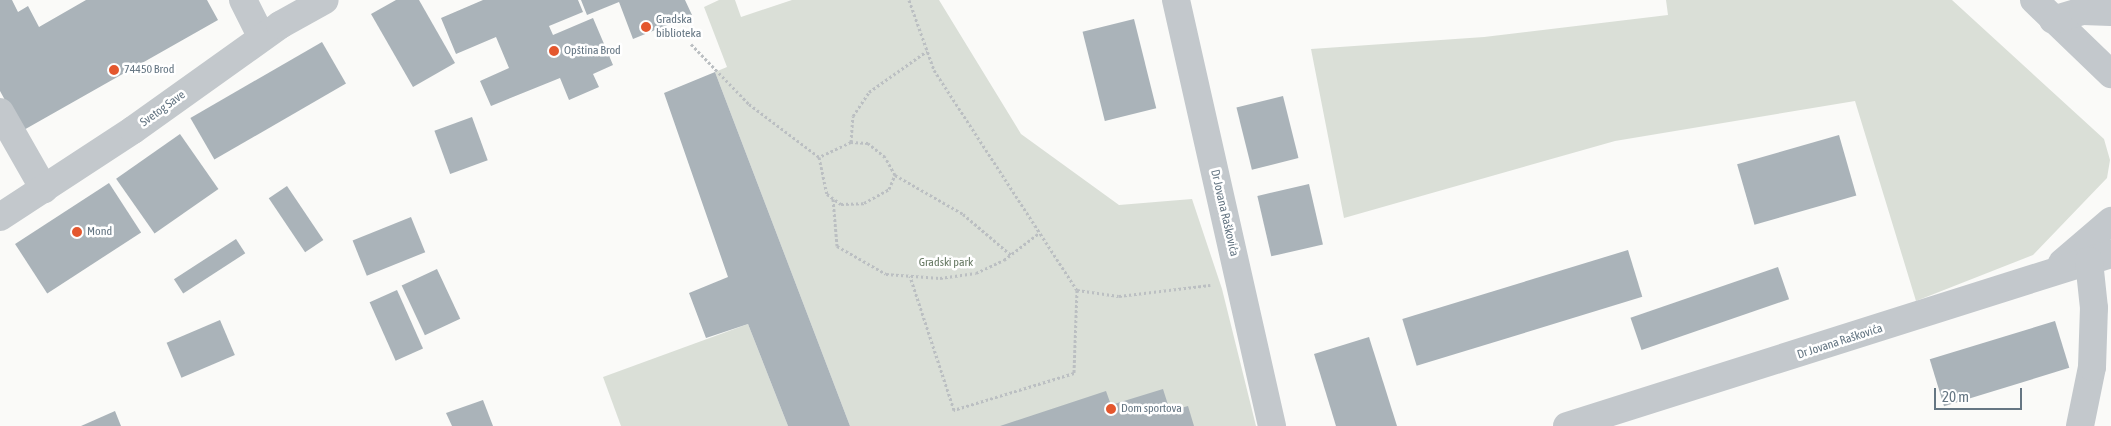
<!DOCTYPE html>
<meta charset="utf-8">
<style>
body{margin:0}
#map{position:relative;width:2111px;height:426px;overflow:hidden;background:#fafaf8;font-family:"Asap Condensed",sans-serif}
div>[style]{position:absolute}
.green>*{inset:0;background:#dadfd7}
.building>*{inset:0;background:#aab3b9;transform-origin:0 0}
.path>*{height:3px;margin-top:-1.5px;transform-origin:0;background:repeating-linear-gradient(90deg,#bbbfc2 0 2.5px,transparent 0 5px)}
.minor>*{height:28px;margin:-14px;padding:0 14px;transform-origin:14px;border-radius:14px;background:#c3c8cc}
.dots>*{width:14px;height:14px;translate:-50% -50%;box-sizing:border-box;border:2px solid #fff;border-radius:50%}
span{translate:-50% -50%;white-space:nowrap;text-align:center;line-height:1.15;-webkit-text-stroke:5px #fff;paint-order:stroke}
.poi-label{font-size:12px;color:#657683}
.left{translate:0 -50%;text-align:left}
.street-label{font-size:12px;color:#657683}
.park-label{font-size:12px;color:#687a64}
.scale{position:absolute;left:1934px;top:388px;width:88px;height:22px;box-sizing:border-box;border:2px solid #657683;border-top:0;padding-left:6px;font-size:15px;line-height:18px;white-space:nowrap;color:#657683;-webkit-text-stroke:4px #fff;paint-order:stroke}
</style>
<div id="map">
<div class="green">
<i style="clip-path:polygon(719px 0,735px 0,741px 17px,792px 0,939px 0,1021px 134px,1119px 205px,1192px 199px,1222px 289px,1256px 426px,850px 426px,715px 72px,727px 67px,704px 7px)"></i>
<i style="clip-path:polygon(1666px 0,1952px 0,2104px 139px,2110px 160px,2107px 178px,2033px 255px,1916px 301px,1855px 101px,1615px 141px,1344px 218px,1311px 49px,1484px 37px,1668px 15px)"></i>
<i style="clip-path:polygon(748px 324px,788px 426px,621px 426px,603px 377px)"></i>
</div>
<div class="building">
<i style="clip-path:polygon(0 0,12px 0,18px 12px,28px 6px,39px 27px,86px 0,207px 0,218px 20px,22px 131px,0 91px)"></i>
<i style="clip-path:polygon(396px 0,419px 0,455px 63px,413px 87px,371px 14px)"></i>
<i style="clip-path:polygon(483px 0,578px 0,583px 12px,549px 26px,553px 35px,593px 18px,613px 65px,593px 74px,599px 87px,569px 100px,560px 78px,491px 106px,480px 81px,509px 68px,496px 37px,456px 54px,441px 18px)"></i>
<i style="clip-path:polygon(581px 0,685px 0,692px 15px,633px 39px,619px 2px,587px 15px)"></i>
<i style="left:1134px;top:19px;width:92px;height:53px;rotate:76deg"></i>
<i style="left:322px;top:42px;width:48px;height:152px;rotate:60deg"></i>
<i style="clip-path:polygon(715px 72px,850px 426px,788px 426px,748px 324px,706px 338px,689px 293px,728px 277px,664px 93px)"></i>
<i style="left:1283px;top:96px;width:64px;height:48px;rotate:76deg"></i>
<i style="left:472px;top:117px;width:46px;height:40px;rotate:70deg"></i>
<i style="left:180px;top:134px;width:67px;height:78px;rotate:55deg"></i>
<i style="left:1839px;top:135px;width:63px;height:106px;rotate:74deg"></i>
<i style="left:109px;top:183px;width:59px;height:112px;rotate:57deg"></i>
<i style="left:1309px;top:184px;width:62px;height:53px;rotate:77deg"></i>
<i style="left:287px;top:186px;width:65px;height:22px;rotate:56deg"></i>
<i style="left:411px;top:217px;width:38px;height:63px;rotate:68deg"></i>
<i style="left:236px;top:239px;width:17px;height:74px;rotate:57deg"></i>
<i style="left:1628px;top:250px;width:49px;height:236px;rotate:73deg"></i>
<i style="left:1778px;top:267px;width:34px;height:156px;rotate:71deg"></i>
<i style="left:437px;top:269px;width:55px;height:39px;rotate:65deg"></i>
<i style="left:397px;top:290px;width:64px;height:30px;rotate:66deg"></i>
<i style="left:220px;top:320px;width:38px;height:58px;rotate:67deg"></i>
<i style="left:2055px;top:321px;width:49px;height:131px;rotate:73deg"></i>
<i style="clip-path:polygon(1369px 337px,1397px 426px,1336px 426px,1314px 354px)"></i>
<i style="clip-path:polygon(1163px 389px,1170px 411px,1188px 406px,1194px 426px,1000px 426px,1106px 391px,1111px 405px)"></i>
<i style="clip-path:polygon(483px 400px,493px 426px,452px 426px,446px 413px)"></i>
<i style="clip-path:polygon(115px 411px,121px 426px,81px 426px)"></i>
</div>
<div class="path">
<i style="left:909px;top:0;width:74px;rotate:70.3deg"></i>
<i style="left:934px;top:70px;width:262px;rotate:57deg"></i>
<i style="left:1077px;top:290px;width:83px;rotate:92.1deg"></i>
<i style="left:1074px;top:373px;width:126px;rotate:162.9deg"></i>
<i style="left:954px;top:410px;width:141px;rotate:-108.2deg"></i>
<i style="left:691px;top:44px;width:83px;rotate:46deg"></i>
<i style="left:749px;top:104px;width:88px;rotate:37.1deg"></i>
<i style="left:819px;top:157px;width:38px;rotate:78deg"></i>
<i style="left:827px;top:194px;width:17px;rotate:36deg"></i>
<i style="left:841px;top:204px;width:23px;rotate:-2deg"></i>
<i style="left:864px;top:203px;width:29px;rotate:-29deg"></i>
<i style="left:889px;top:189px;width:15px;rotate:-67deg"></i>
<i style="left:895px;top:175px;width:21px;rotate:-119deg"></i>
<i style="left:885px;top:157px;width:22px;rotate:-141deg"></i>
<i style="left:868px;top:143px;width:17px;rotate:-177deg"></i>
<i style="left:851px;top:142px;width:35px;rotate:155deg"></i>
<i style="left:851px;top:142px;width:26px;rotate:-86deg"></i>
<i style="left:853px;top:116px;width:29px;rotate:-56deg"></i>
<i style="left:869px;top:92px;width:71px;rotate:-35.3deg"></i>
<i style="left:895px;top:175px;width:78px;rotate:29.8deg"></i>
<i style="left:963px;top:214px;width:63px;rotate:40.5deg"></i>
<i style="left:833px;top:199px;width:47px;rotate:85.1deg"></i>
<i style="left:837px;top:246px;width:56px;rotate:29.7deg"></i>
<i style="left:886px;top:274px;width:54px;rotate:4.2deg"></i>
<i style="left:940px;top:278px;width:36px;rotate:-8deg"></i>
<i style="left:976px;top:273px;width:31px;rotate:-25deg"></i>
<i style="left:1004px;top:260px;width:44px;rotate:-37.6deg"></i>
<i style="left:1077px;top:290px;width:42px;rotate:8.1deg"></i>
<i style="left:1119px;top:296px;width:92px;rotate:-6.9deg"></i>
</div>
<div class="minor">
<i style="left:243px;top:0;width:42px;rotate:63.4deg"></i>
<i style="left:1176px;top:0;width:437px;rotate:77.3deg"></i>
<i style="left:2034px;top:0;width:107px;rotate:43.9deg"></i>
<i style="left:2053px;top:20px;width:31px;rotate:-17deg"></i>
<i style="left:2083px;top:11px;width:28px;rotate:2deg"></i>
<i style="left:0;top:112px;width:89px;rotate:60.3deg"></i>
<i style="left:0;top:217px;width:159px;rotate:-33.2deg"></i>
<i style="left:133px;top:130px;width:181px;rotate:-35.5deg"></i>
<i style="left:280px;top:25px;width:51px;rotate:-29.1deg"></i>
<i style="left:2062px;top:263px;width:65px;rotate:-40.6deg"></i>
<i style="left:1567px;top:426px;width:571px;rotate:-17.55deg"></i>
<i style="left:2080px;top:426px;width:60px;rotate:-78.5deg"></i>
<i style="left:2092px;top:367px;width:59px;rotate:-88.1deg"></i>
<i style="left:2094px;top:308px;width:47px;rotate:-96.1deg"></i>
</div>
<div class="dots">
<i style="left:646px;top:27px;background:#e4572e"></i>
<i style="left:554px;top:51px;background:#e4572e"></i>
<i style="left:114px;top:70px;background:#e4572e"></i>
<i style="left:77px;top:232px;background:#e4572e"></i>
<i style="left:1111px;top:409px;background:#e4572e"></i>
</div>
<div class="poi-label">
<span class="left" style="left:656px;top:27px">Gradska<br>biblioteka</span>
<span class="left" style="left:564px;top:51px">Opština Brod</span>
<span class="left" style="left:124px;top:70px">74450 Brod</span>
<span class="left" style="left:87px;top:232px">Mond</span>
<span class="left" style="left:1121px;top:409px">Dom sportova</span>
</div>
<div class="street-label">
<span style="left:163px;top:109px;rotate:-36deg">Svetog Save</span>
<span style="left:1224px;top:213px;rotate:77deg">Dr Jovana Raškovića</span>
<span style="left:1840px;top:342px;rotate:-18deg">Dr Jovana Raškovića</span>
</div>
<div class="park-label">
<span style="left:946px;top:263px">Gradski park</span>
</div>
<div class="scale">20 m</div>
</div>
